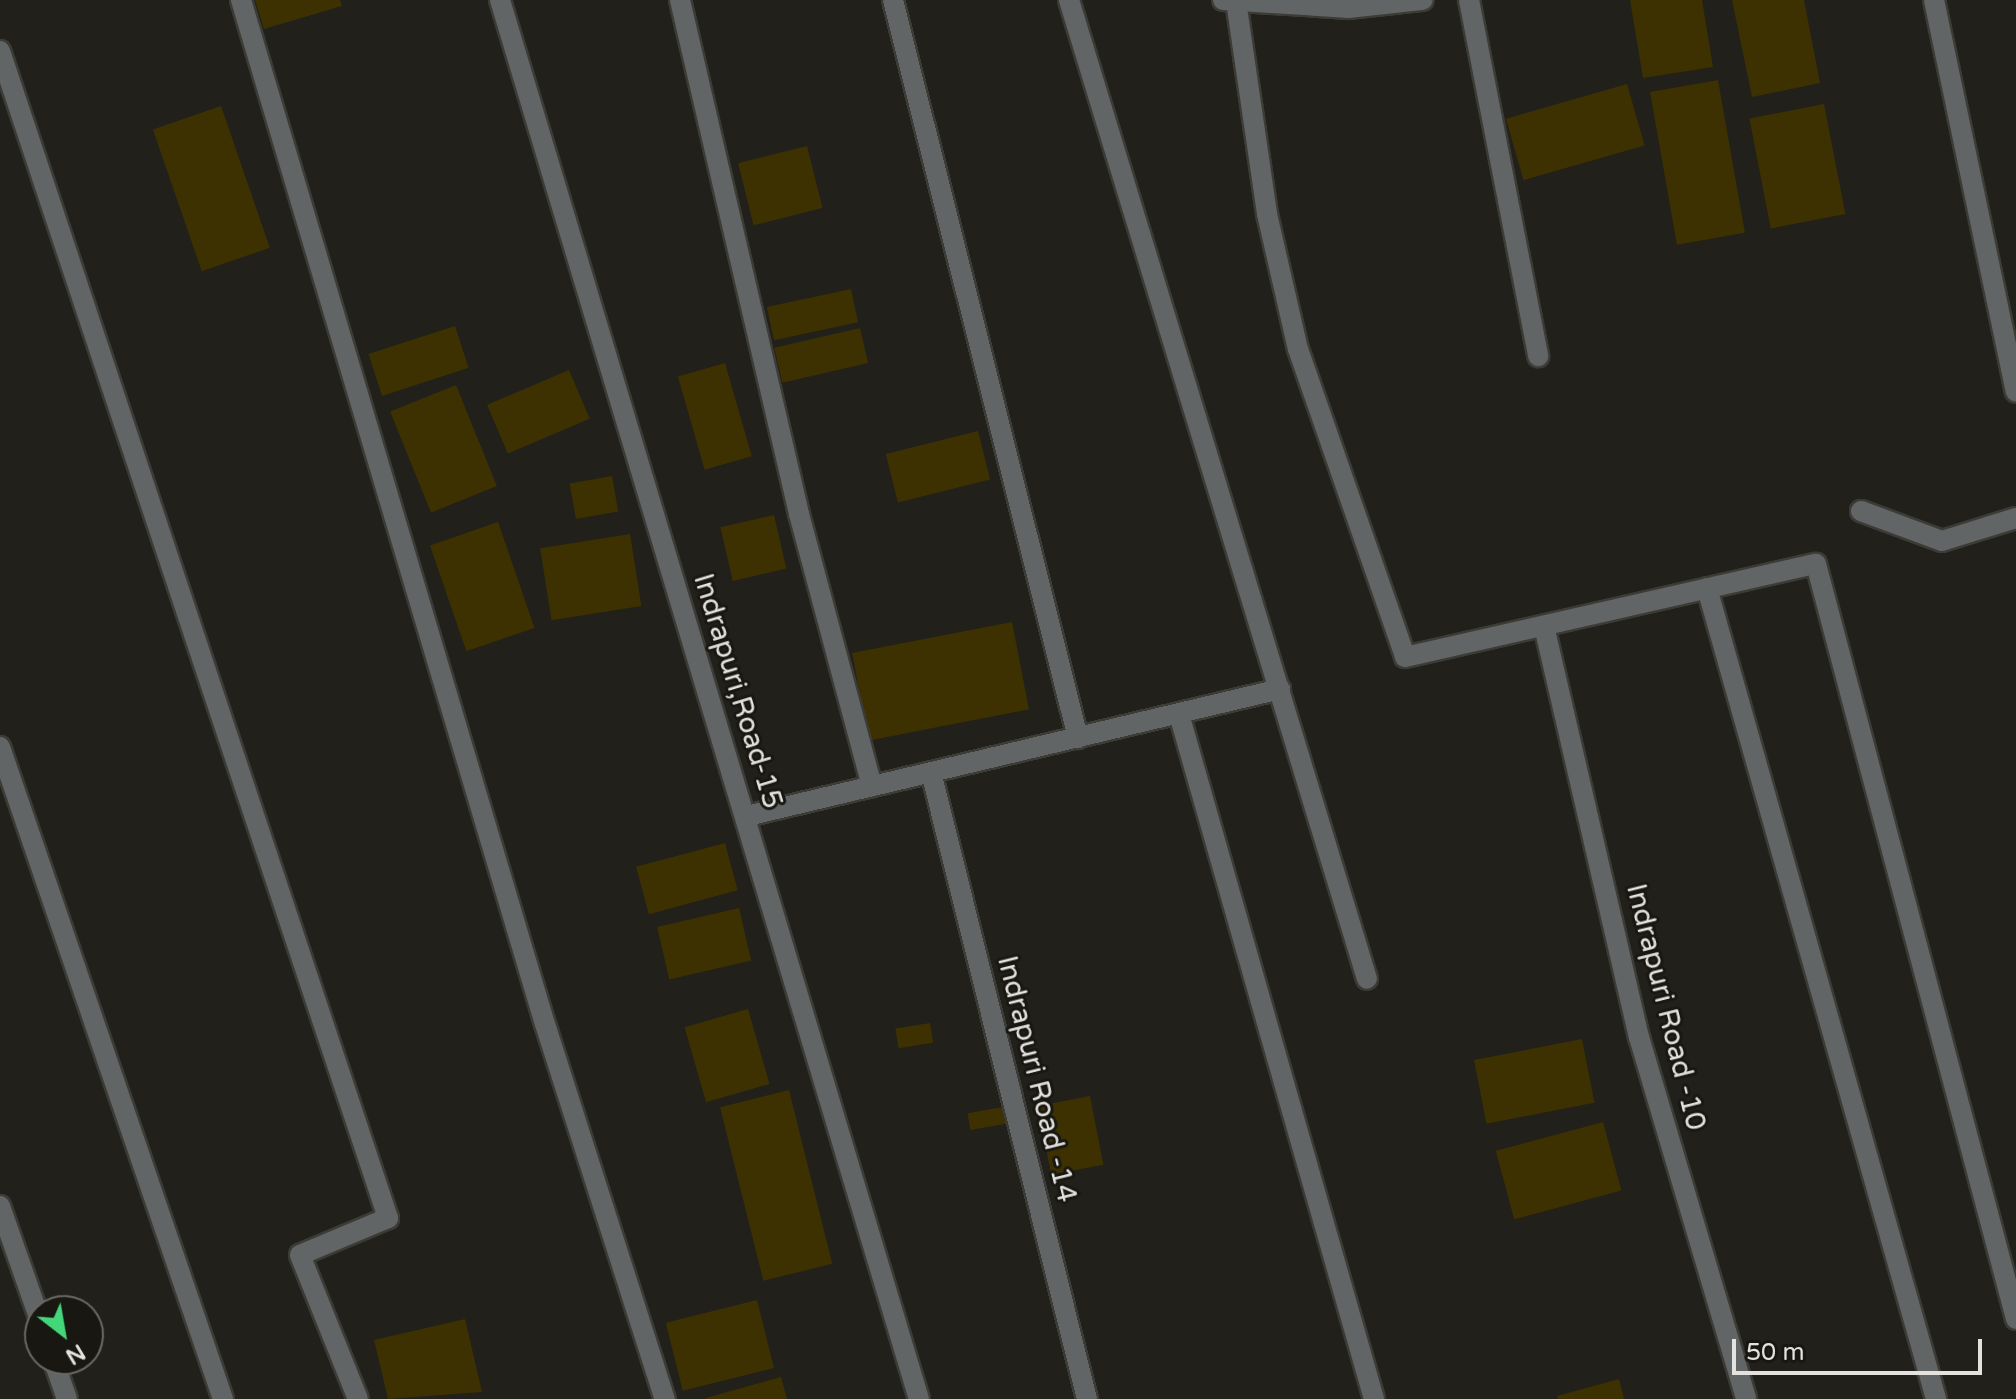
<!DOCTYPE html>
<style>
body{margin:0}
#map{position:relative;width:2016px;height:1399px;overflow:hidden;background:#21201b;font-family:"Varela Round",sans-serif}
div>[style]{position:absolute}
.building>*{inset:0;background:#3d3101;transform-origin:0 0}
.roads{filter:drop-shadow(2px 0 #3c3b36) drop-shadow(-2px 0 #3c3b36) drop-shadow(0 2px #3c3b36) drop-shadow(0 -2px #3c3b36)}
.minor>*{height:20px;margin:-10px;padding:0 10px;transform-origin:10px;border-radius:10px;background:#626566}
span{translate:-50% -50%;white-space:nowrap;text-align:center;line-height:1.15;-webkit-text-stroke:6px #181712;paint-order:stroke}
.street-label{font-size:28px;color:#e3e2df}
.north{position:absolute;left:24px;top:1295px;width:80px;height:80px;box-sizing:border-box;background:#181712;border:2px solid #696864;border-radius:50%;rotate:149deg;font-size:22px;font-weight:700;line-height:32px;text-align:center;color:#e3e2df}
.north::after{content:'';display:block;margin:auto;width:28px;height:36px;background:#44d77a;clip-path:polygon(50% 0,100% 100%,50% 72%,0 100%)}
.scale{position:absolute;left:1732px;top:1339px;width:250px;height:36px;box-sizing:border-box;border:4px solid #e3e2df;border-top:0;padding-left:10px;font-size:24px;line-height:28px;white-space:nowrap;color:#e3e2df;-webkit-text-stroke:6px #181712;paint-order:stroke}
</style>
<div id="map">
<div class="building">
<i style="clip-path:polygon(255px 0,340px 0,342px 6px,264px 29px)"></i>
<i style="clip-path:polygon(1630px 0,1702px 0,1713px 67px,1643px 78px)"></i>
<i style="clip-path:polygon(1732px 0,1804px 0,1820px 83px,1752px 97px)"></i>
<i style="left:1718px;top:80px;width:155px;height:69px;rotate:80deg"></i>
<i style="left:1627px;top:84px;width:64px;height:126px;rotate:74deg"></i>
<i style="left:1824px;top:104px;width:112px;height:76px;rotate:79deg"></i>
<i style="left:221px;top:106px;width:150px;height:72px;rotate:71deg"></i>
<i style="left:807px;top:146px;width:64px;height:71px;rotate:76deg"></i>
<i style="left:851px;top:289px;width:34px;height:86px;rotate:78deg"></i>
<i style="left:455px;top:326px;width:44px;height:91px;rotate:72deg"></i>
<i style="left:860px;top:328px;width:36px;height:88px;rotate:77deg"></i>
<i style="left:725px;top:363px;width:97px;height:49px;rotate:74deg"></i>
<i style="left:569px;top:370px;width:53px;height:89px;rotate:67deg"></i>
<i style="left:456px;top:385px;width:109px;height:71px;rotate:68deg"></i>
<i style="left:978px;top:431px;width:50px;height:95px;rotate:76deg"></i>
<i style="left:612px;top:476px;width:36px;height:43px;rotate:80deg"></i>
<i style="left:774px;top:515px;width:55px;height:55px;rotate:77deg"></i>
<i style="left:498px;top:522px;width:112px;height:72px;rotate:71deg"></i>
<i style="left:630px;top:534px;width:73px;height:91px;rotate:81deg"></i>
<i style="left:1012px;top:622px;width:89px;height:163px;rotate:79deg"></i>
<i style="left:725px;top:843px;width:49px;height:92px;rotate:75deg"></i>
<i style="left:739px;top:908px;width:54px;height:84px;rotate:77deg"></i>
<i style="left:748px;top:1009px;width:78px;height:66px;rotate:74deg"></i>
<i style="left:930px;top:1023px;width:20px;height:35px;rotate:81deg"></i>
<i style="left:1582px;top:1039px;width:65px;height:110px;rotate:79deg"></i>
<i style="left:789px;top:1090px;width:179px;height:71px;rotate:76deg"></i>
<i style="left:1090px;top:1096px;width:70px;height:53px;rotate:79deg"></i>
<i style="left:1003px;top:1107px;width:17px;height:36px;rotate:80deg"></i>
<i style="left:1603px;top:1122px;width:71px;height:111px;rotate:75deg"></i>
<i style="left:757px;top:1300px;width:70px;height:94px;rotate:76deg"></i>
<i style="clip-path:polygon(465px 1319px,482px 1392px,388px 1399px,374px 1340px)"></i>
<i style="clip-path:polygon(781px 1377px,787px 1399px,706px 1399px,706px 1398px)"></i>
<i style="clip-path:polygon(1619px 1379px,1624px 1399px,1558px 1399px,1557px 1396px)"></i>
</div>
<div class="roads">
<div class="minor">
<i style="left:241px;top:0;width:1068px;rotate:73.47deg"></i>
<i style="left:545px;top:1024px;width:394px;rotate:72.3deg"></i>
<i style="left:500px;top:0;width:1460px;rotate:73.33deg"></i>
<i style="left:680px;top:0;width:528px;rotate:76.96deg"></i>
<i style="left:799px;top:514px;width:282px;rotate:75deg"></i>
<i style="left:893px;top:0;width:761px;rotate:75.93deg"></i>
<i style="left:1069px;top:0;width:1023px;rotate:73.07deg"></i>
<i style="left:1223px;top:0;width:126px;rotate:3.6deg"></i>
<i style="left:1349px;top:8px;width:74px;rotate:-6.2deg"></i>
<i style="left:1469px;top:0;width:363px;rotate:79deg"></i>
<i style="left:1934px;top:0;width:400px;rotate:78.2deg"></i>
<i style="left:1236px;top:1px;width:215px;rotate:81.7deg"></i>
<i style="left:1267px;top:214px;width:139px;rotate:77.1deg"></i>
<i style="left:1298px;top:349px;width:326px;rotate:70.8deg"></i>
<i style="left:1405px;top:657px;width:421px;rotate:-12.8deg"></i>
<i style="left:1816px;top:564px;width:781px;rotate:75.16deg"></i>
<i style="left:0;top:51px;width:1230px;rotate:71.61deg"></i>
<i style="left:388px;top:1218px;width:95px;rotate:157.2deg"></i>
<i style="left:300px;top:1255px;width:155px;rotate:68.1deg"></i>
<i style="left:1861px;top:511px;width:86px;rotate:20.3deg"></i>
<i style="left:1942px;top:541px;width:77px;rotate:-17.3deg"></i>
<i style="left:1707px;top:588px;width:843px;rotate:74.23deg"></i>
<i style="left:1544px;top:626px;width:422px;rotate:77deg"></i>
<i style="left:1639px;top:1037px;width:377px;rotate:73.5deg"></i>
<i style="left:1179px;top:714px;width:712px;rotate:74.11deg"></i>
<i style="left:0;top:747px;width:689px;rotate:71.12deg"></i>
<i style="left:931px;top:772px;width:646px;rotate:76.03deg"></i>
<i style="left:747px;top:816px;width:548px;rotate:-13.4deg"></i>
<i style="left:0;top:1206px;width:121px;rotate:70.7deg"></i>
<i style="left:53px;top:1359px;width:42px;rotate:70.7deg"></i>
</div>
</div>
<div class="street-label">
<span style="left:738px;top:691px;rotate:73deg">Indrapuri,Road-15</span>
<span style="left:1666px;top:1007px;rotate:76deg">Indrapuri Road -10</span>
<span style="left:1037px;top:1079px;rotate:76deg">Indrapuri Road -14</span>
</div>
<div class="north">N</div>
<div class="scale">50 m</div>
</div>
